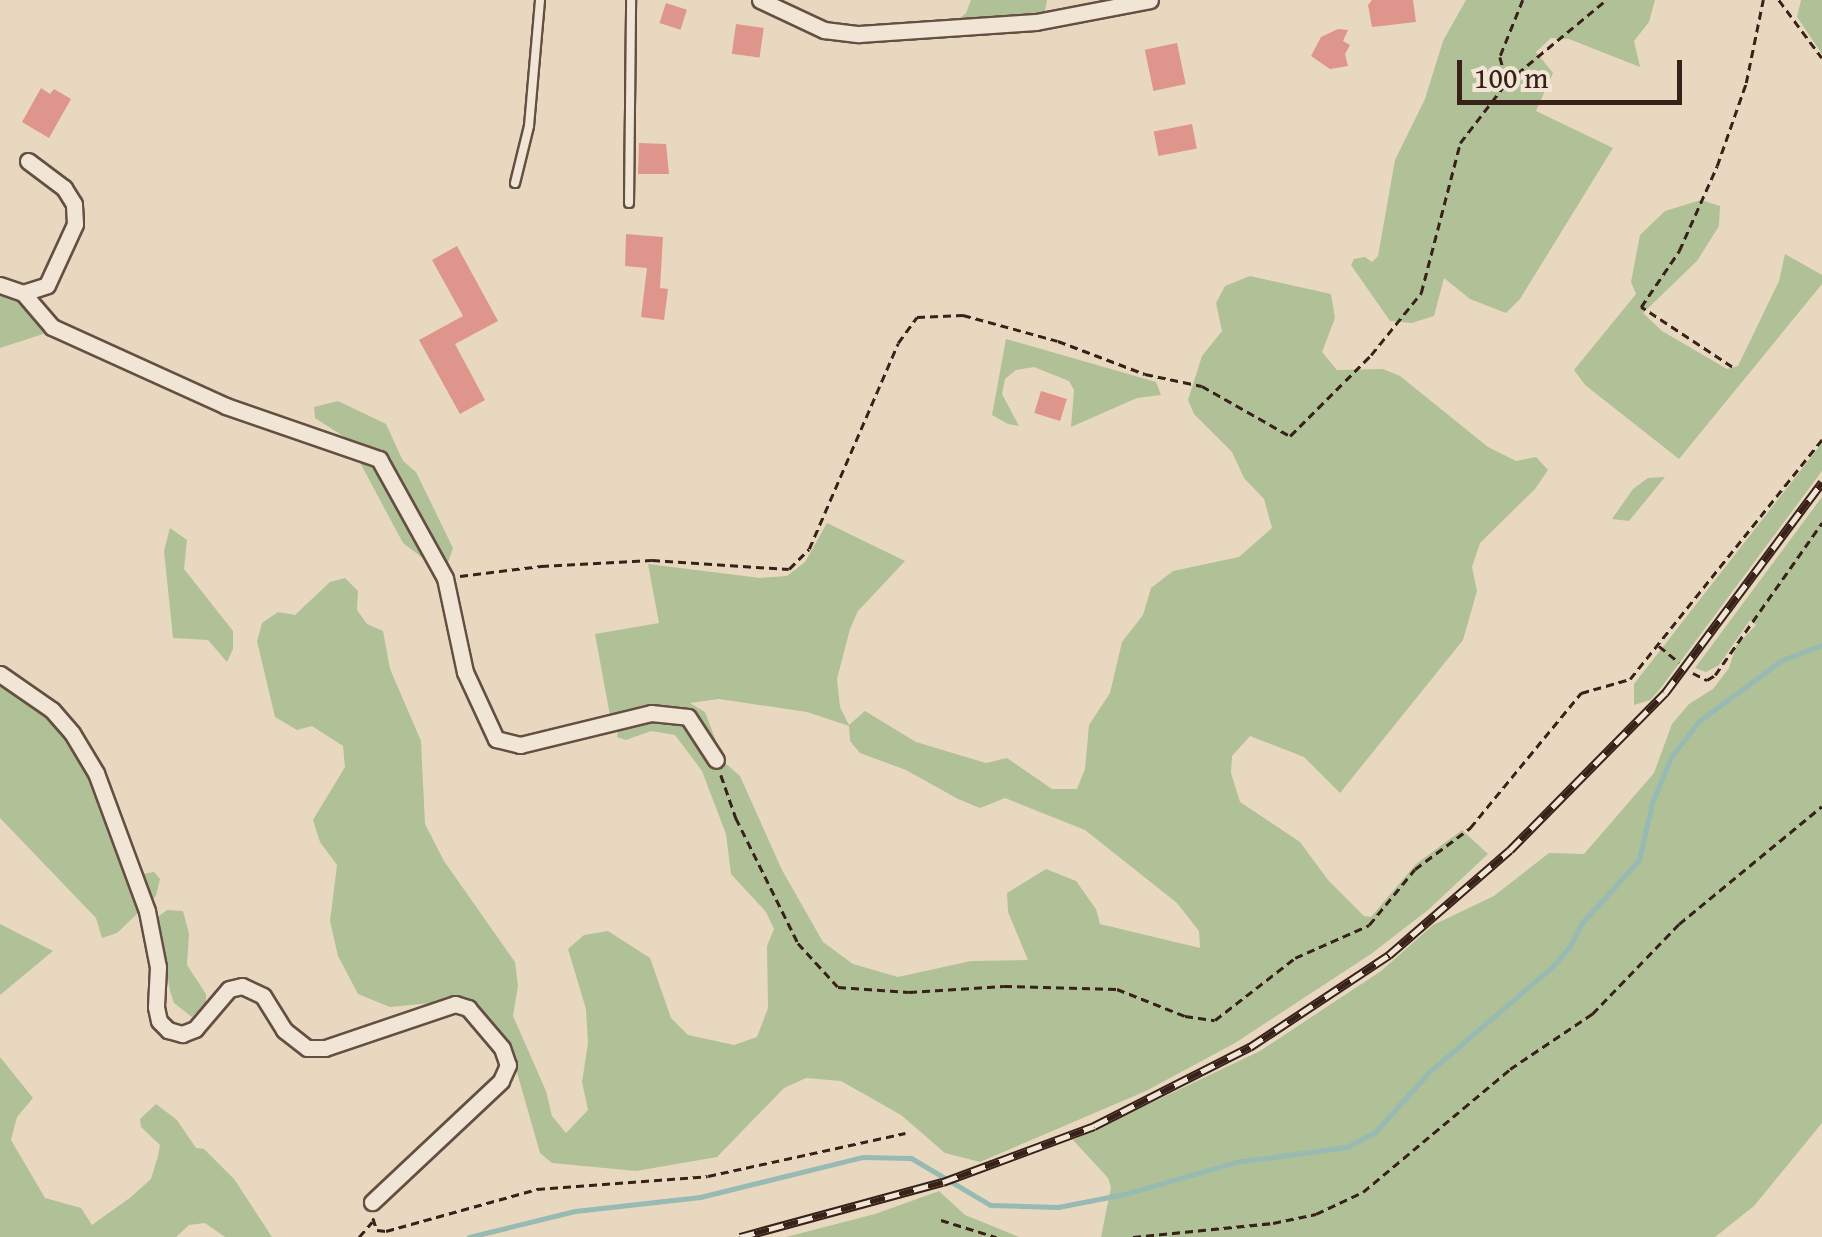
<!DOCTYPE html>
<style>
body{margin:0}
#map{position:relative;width:1822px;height:1237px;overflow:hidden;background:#e9d8c0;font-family:"Gentium Book Plus",serif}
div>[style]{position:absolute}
.green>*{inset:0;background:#b0c097}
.stream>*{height:5px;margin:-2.5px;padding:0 2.5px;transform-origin:2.5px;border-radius:2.5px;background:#97bab2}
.building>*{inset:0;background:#de958b;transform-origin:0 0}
.path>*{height:2.5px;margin-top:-1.25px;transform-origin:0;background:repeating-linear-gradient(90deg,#382118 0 8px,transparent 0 13px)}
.roads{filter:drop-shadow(2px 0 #644f42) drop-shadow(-2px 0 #644f42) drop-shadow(0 2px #644f42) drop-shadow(0 -2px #644f42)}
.service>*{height:8px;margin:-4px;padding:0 4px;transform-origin:4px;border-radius:4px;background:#f1e6d6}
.minor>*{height:15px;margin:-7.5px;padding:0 7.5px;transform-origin:7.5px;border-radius:7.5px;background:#f1e6d6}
.rail>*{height:9px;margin-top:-4.5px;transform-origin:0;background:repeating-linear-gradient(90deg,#f1e6d6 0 15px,#382118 0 30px);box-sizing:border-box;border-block:2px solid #382118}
span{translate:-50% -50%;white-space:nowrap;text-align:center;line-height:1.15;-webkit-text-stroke:8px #f1e6d6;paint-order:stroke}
.scale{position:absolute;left:1457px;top:60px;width:225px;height:45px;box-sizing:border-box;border:5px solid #382118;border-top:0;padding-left:12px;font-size:30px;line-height:35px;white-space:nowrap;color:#382118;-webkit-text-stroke:8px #f1e6d6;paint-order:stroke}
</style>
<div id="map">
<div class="green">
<i style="clip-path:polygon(971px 0,1047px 0,1044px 17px,951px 25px,966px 13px)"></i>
<i style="clip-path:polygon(1466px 0,1655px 0,1649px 22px,1634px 41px,1640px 67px,1569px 39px,1551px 38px,1536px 52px,1553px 73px,1536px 111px,1613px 148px,1520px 299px,1506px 313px,1470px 299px,1444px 278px,1434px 316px,1412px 323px,1390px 321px,1351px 265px,1354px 259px,1365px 257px,1372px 262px,1378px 256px,1395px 160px,1425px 99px,1443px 41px)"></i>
<i style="clip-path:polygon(1801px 0,1822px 0,1822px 54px,1797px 17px)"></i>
<i style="clip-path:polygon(1701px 200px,1720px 206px,1719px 226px,1697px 261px,1643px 313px,1662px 331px,1727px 369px,1738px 366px,1779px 281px,1785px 254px,1822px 275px,1822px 284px,1679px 459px,1585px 385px,1574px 370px,1636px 294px,1631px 282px,1640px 235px,1665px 211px)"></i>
<i style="clip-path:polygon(evenodd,1250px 276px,1331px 294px,1335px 318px,1322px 352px,1337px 370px,1383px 369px,1400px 376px,1488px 447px,1516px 461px,1536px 457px,1548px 470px,1535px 489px,1480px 543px,1472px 567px,1477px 591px,1463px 640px,1340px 793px,1304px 757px,1250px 736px,1232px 756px,1231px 773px,1240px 802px,1300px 842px,1328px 880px,1364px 916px,1371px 917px,1416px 864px,1462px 830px,1488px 854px,1428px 910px,1371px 954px,1235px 1043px,1146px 1091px,980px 1162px,945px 1153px,901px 1115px,841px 1081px,806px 1078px,784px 1088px,717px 1157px,636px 1171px,552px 1163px,540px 1153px,516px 1069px,490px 1021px,474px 1009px,441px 1002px,390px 1007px,358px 994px,338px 956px,330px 921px,337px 865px,320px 842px,313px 820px,345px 767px,343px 746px,312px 726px,297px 730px,275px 717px,257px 641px,262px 623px,278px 612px,295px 615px,330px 582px,345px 578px,358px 591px,357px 610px,367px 624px,383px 631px,390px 669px,421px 741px,425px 824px,444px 861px,515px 962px,518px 986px,513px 1016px,546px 1091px,552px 1116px,566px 1133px,588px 1110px,582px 1082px,588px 1043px,586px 1009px,568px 949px,584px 935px,608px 931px,650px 958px,671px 1018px,688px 1035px,734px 1045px,757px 1037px,768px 1008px,767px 946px,774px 929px,766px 912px,731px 874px,726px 834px,702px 771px,675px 735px,651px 731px,626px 740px,617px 737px,620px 720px,611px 721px,595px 634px,659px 623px,648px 564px,760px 578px,787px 576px,805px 562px,827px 523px,905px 561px,858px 611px,850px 629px,837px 679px,840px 707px,849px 725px,865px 711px,916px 742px,986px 763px,1007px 758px,1052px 789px,1077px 789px,1085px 769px,1089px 725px,1110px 693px,1122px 642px,1143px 615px,1151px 588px,1173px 571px,1239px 557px,1272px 528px,1264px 499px,1244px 478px,1232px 452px,1194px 414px,1188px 400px,1202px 356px,1222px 331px,1216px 303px,1225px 286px,1250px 276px,719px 699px,807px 712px,849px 726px,850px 741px,860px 753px,906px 770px,958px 799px,980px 808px,1005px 798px,1085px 830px,1177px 903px,1199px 931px,1200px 948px,1100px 924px,1096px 909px,1076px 881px,1046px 869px,1007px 893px,1008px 912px,1028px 960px,971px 961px,898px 977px,853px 964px,823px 942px,782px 870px,740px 776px,724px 762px,705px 712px,690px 703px,719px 699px)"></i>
<i style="clip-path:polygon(0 291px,19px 299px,43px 324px,43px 334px,0 348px)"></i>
<i style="clip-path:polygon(1006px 339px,1156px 382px,1161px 395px,1137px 398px,1071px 427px,1074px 390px,1069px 381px,1034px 367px,1016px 370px,1005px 379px,1002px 394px,1019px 426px,1008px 424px,992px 415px)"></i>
<i style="clip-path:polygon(338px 401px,386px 424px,403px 461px,416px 472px,453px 548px,446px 568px,437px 569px,403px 543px,357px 457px,357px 445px,315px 418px,314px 407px)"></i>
<i style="clip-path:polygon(1822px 443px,1822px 471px,1660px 689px,1650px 700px,1634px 705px,1634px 684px)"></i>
<i style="clip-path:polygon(1665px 477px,1629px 521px,1612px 519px,1633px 489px,1648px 478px)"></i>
<i style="clip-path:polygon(1822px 497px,1822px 1123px,1754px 1206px,1715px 1237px,1101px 1237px,1111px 1187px,1108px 1178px,1073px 1140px,1260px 1051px,1381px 971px,1433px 925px,1494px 896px,1549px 853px,1584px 854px,1654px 773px,1672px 724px,1689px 704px,1713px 689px,1729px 668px,1736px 646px,1756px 625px,1750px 620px,1719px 665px,1706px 672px,1695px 668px)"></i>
<i style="clip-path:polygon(170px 528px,187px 540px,184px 569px,233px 631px,233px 649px,227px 662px,208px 640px,173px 638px,164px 551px)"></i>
<i style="clip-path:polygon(0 683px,47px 712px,80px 750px,131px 876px,154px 872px,160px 879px,156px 896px,117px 933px,102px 938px,96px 918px,0 818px)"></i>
<i style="clip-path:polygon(167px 910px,183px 911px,189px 934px,187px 965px,206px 994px,206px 1002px,192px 1017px,174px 1003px,170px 991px,159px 926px,159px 916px)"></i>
<i style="clip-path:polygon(0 924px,53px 951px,0 995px)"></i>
<i style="clip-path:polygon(0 1057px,33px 1098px,17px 1117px,11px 1140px,45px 1198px,81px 1208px,92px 1225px,131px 1197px,151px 1179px,158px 1156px,160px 1145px,141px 1127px,140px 1119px,156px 1104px,177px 1120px,196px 1148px,204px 1149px,234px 1179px,272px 1237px,225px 1237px,205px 1223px,189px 1225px,176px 1237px,0 1237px)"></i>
<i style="clip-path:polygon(939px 1191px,965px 1215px,1019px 1237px,786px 1237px,875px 1214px)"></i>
</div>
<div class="stream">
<i style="left:469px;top:1237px;width:109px;rotate:-13.8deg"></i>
<i style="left:575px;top:1211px;width:126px;rotate:-6.4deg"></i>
<i style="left:700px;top:1197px;width:168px;rotate:-13.8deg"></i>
<i style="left:863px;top:1157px;width:48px;rotate:1.2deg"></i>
<i style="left:911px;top:1158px;width:92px;rotate:30.7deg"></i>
<i style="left:990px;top:1205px;width:68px;rotate:1.7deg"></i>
<i style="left:1058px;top:1207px;width:68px;rotate:-11deg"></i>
<i style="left:1125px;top:1194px;width:116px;rotate:-16.1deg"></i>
<i style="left:1236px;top:1162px;width:112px;rotate:-7.7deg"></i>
<i style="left:1347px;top:1147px;width:32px;rotate:-28deg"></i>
<i style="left:1375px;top:1132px;width:81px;rotate:-48deg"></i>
<i style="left:1429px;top:1072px;width:162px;rotate:-40.5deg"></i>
<i style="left:1552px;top:967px;width:28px;rotate:-49deg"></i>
<i style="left:1570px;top:946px;width:25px;rotate:-63deg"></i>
<i style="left:1581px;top:924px;width:86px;rotate:-47.8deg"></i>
<i style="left:1639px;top:860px;width:58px;rotate:-77.2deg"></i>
<i style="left:1652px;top:803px;width:50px;rotate:-67.6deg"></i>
<i style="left:1671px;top:757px;width:46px;rotate:-52.1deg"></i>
<i style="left:1699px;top:721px;width:103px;rotate:-36.3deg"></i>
<i style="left:1782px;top:660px;width:43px;rotate:-20.6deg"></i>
</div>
<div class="building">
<i style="clip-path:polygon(1372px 0,1413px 0,1416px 22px,1372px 27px,1368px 5px)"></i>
<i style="left:666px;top:3px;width:22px;height:21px;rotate:18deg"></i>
<i style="left:736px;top:24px;width:28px;height:30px;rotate:8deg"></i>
<i style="clip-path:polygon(1338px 29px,1348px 30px,1343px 41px,1350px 45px,1345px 54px,1348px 66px,1330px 69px,1311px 56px,1321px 37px)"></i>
<i style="left:1177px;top:43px;width:42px;height:33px;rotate:78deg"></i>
<i style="clip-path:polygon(41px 88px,50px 94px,54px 89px,71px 99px,49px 138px,22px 122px)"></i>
<i style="left:1192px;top:124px;width:25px;height:39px;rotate:79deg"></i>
<i style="clip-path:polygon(639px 143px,666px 144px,669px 174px,638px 174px)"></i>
<i style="clip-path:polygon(626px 234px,663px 237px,660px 288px,668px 289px,664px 320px,641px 317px,647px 268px,625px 266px)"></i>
<i style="clip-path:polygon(457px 246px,498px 321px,455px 344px,485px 400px,460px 414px,419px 340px,463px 316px,432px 260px)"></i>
<i style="left:1041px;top:391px;width:27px;height:23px;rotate:17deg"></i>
</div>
<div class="path">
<i style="left:1523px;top:0;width:61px;rotate:112deg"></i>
<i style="left:1500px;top:57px;width:26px;rotate:74deg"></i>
<i style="left:1507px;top:82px;width:129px;rotate:-39.6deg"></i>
<i style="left:1779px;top:0;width:72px;rotate:53.4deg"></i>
<i style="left:1732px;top:367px;width:109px;rotate:-146.6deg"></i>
<i style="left:1641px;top:307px;width:68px;rotate:-55.8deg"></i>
<i style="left:1679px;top:251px;width:93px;rotate:-65.9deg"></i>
<i style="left:1717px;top:166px;width:88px;rotate:-70.7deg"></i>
<i style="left:1746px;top:83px;width:85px;rotate:-78.4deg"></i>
<i style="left:460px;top:576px;width:82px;rotate:-7deg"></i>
<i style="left:541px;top:566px;width:111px;rotate:-3.1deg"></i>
<i style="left:652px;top:560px;width:137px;rotate:3.8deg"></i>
<i style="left:789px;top:569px;width:28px;rotate:-45deg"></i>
<i style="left:809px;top:549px;width:224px;rotate:-66.6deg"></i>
<i style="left:898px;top:343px;width:32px;rotate:-54deg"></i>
<i style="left:917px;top:317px;width:46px;rotate:-2.5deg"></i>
<i style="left:963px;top:315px;width:98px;rotate:15.3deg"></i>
<i style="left:1058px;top:341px;width:93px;rotate:20.8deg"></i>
<i style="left:1145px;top:374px;width:58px;rotate:11.9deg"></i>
<i style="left:1202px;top:386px;width:101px;rotate:29.6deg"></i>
<i style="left:1290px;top:436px;width:115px;rotate:-45deg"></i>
<i style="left:1371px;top:355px;width:80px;rotate:-51.1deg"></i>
<i style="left:1421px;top:293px;width:155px;rotate:-75.4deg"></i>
<i style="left:1460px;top:143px;width:77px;rotate:-52.4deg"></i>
<i style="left:1659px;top:646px;width:26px;rotate:39deg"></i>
<i style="left:1693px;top:673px;width:16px;rotate:27deg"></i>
<i style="left:1707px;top:680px;width:9px;rotate:-32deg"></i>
<i style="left:1715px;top:675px;width:186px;rotate:-54.9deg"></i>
<i style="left:721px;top:775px;width:46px;rotate:70.8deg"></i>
<i style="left:736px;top:818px;width:140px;rotate:63.6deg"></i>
<i style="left:798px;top:943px;width:59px;rotate:47.7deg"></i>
<i style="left:838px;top:987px;width:71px;rotate:4deg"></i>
<i style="left:909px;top:992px;width:95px;rotate:-3.6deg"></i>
<i style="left:1004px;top:986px;width:113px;rotate:1.5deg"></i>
<i style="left:1117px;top:989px;width:73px;rotate:21.7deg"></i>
<i style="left:1185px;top:1016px;width:30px;rotate:8deg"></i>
<i style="left:1215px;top:1020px;width:101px;rotate:-37.8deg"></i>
<i style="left:1295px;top:958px;width:81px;rotate:-24deg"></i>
<i style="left:1369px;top:925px;width:72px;rotate:-50.6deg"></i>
<i style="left:1415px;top:869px;width:69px;rotate:-36.7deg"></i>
<i style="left:1470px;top:828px;width:175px;rotate:-50.6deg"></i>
<i style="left:1581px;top:693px;width:51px;rotate:-15.9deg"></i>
<i style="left:1630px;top:679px;width:307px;rotate:-51.3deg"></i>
<i style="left:373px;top:1218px;width:13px;rotate:72deg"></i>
<i style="left:377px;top:1230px;width:9px;rotate:6deg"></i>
<i style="left:386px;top:1231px;width:157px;rotate:-15.5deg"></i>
<i style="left:537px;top:1189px;width:171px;rotate:-4.3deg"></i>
<i style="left:708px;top:1176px;width:202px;rotate:-12.3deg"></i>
<i style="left:941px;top:1220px;width:58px;rotate:17.2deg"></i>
<i style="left:359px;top:1237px;width:20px;rotate:-49deg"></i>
<i style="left:1133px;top:1237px;width:141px;rotate:-5.7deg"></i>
<i style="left:1273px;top:1223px;width:44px;rotate:-11.8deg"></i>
<i style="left:1316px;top:1214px;width:52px;rotate:-25.1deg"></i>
<i style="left:1363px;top:1192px;width:192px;rotate:-39.9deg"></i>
<i style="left:1510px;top:1069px;width:99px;rotate:-33.9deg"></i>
<i style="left:1592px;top:1014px;width:125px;rotate:-46deg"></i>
<i style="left:1679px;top:924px;width:185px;rotate:-39.5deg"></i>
</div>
<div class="roads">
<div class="service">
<i style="left:515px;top:183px;width:59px;rotate:-76.2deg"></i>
<i style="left:529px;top:126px;width:126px;rotate:-85deg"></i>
<i style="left:629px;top:203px;width:203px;rotate:-89.4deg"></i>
</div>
<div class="minor">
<i style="left:760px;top:0;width:71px;rotate:25.1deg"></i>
<i style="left:824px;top:30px;width:35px;rotate:7deg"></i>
<i style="left:859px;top:34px;width:177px;rotate:-3.9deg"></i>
<i style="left:1036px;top:22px;width:116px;rotate:-10.9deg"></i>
<i style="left:0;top:285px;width:24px;rotate:19deg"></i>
<i style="left:23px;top:293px;width:25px;rotate:-18deg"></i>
<i style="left:47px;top:285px;width:67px;rotate:-65.3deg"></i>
<i style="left:75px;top:224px;width:20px;rotate:-93deg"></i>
<i style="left:74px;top:204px;width:19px;rotate:-122deg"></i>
<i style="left:64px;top:188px;width:45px;rotate:-143.1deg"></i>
<i style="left:23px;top:293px;width:45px;rotate:49.5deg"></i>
<i style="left:52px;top:327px;width:191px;rotate:24.4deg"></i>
<i style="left:226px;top:406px;width:162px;rotate:19.1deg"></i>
<i style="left:379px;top:459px;width:136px;rotate:61deg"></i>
<i style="left:445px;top:578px;width:96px;rotate:78deg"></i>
<i style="left:465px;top:672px;width:74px;rotate:65.2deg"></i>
<i style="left:496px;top:739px;width:25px;rotate:14deg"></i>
<i style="left:520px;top:745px;width:135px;rotate:-13.7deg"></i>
<i style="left:651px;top:713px;width:37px;rotate:6deg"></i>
<i style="left:688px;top:717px;width:51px;rotate:56.9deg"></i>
<i style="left:0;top:674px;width:63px;rotate:34.7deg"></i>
<i style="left:52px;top:710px;width:30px;rotate:49deg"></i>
<i style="left:72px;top:733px;width:47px;rotate:59deg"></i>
<i style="left:96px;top:773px;width:147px;rotate:69.7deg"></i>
<i style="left:147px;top:911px;width:57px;rotate:78.9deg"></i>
<i style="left:158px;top:967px;width:40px;rotate:92.9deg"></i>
<i style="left:156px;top:1007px;width:14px;rotate:78deg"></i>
<i style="left:159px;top:1021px;width:13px;rotate:45deg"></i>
<i style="left:168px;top:1030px;width:15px;rotate:16deg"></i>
<i style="left:182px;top:1034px;width:14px;rotate:-21deg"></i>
<i style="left:195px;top:1029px;width:52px;rotate:-49.6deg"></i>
<i style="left:229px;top:989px;width:13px;rotate:-13deg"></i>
<i style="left:242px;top:986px;width:23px;rotate:25deg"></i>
<i style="left:263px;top:996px;width:40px;rotate:58deg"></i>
<i style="left:284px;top:1030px;width:29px;rotate:38deg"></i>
<i style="left:307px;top:1048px;width:18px"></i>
<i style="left:325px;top:1048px;width:137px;rotate:-18.7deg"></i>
<i style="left:455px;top:1004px;width:14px;rotate:17deg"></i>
<i style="left:468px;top:1008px;width:52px;rotate:49.6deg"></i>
<i style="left:502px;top:1048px;width:18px;rotate:71deg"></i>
<i style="left:508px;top:1065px;width:17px;rotate:114deg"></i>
<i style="left:501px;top:1081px;width:177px;rotate:136.8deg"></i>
</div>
</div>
<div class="rail">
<i style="left:740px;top:1237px;width:210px;rotate:-15.2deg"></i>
<i style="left:943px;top:1182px;width:161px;rotate:-20.3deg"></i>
<i style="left:1094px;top:1126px;width:175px;rotate:-26.9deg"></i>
<i style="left:1250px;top:1047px;width:167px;rotate:-33.5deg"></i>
<i style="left:1389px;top:955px;width:160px;rotate:-41deg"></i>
<i style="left:1510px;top:850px;width:221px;rotate:-45.4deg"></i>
<i style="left:1665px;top:693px;width:263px;rotate:-53.3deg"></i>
</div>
<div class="scale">100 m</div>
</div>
